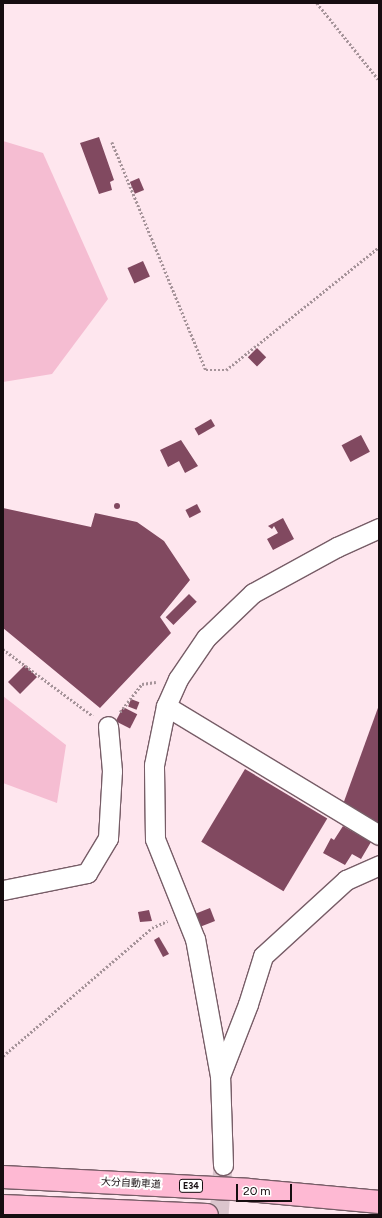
<!DOCTYPE html>
<meta charset="utf-8">
<style>
body{margin:0}
#map{position:relative;width:382px;height:1218px;overflow:hidden;background:#fee6ee;font-family:Figtree,"Noto Sans JP",sans-serif}
div>[style]{position:absolute}
.green>*{inset:0;background:#f5bdd2}
.building>*{inset:0;background:#814960;transform-origin:0 0}
.round{border-radius:50%}
.minor-tunnel>*{height:19px;margin-top:-9.5px;transform-origin:0;background:repeating-linear-gradient(90deg,#dbc5cd 0 19px,transparent 0 29px)}
.path>*{height:2.5px;margin-top:-1.25px;transform-origin:0;background:repeating-linear-gradient(90deg,#a59399 0 2px,transparent 0 4px)}
.roads{filter:drop-shadow(1px 0 #775d67) drop-shadow(-1px 0 #775d67) drop-shadow(0 1px #775d67) drop-shadow(0 -1px #775d67)}
.minor>*{height:19px;margin:-9.5px;padding:0 9.5px;transform-origin:9.5px;border-radius:9.5px;background:#fff}
.highway>*{height:22px;margin:-11px;padding:0 11px;transform-origin:11px;border-radius:11px;background:#feb9d3}
span{translate:-50% -50%;white-space:nowrap;text-align:center;line-height:1.15;-webkit-text-stroke:4px #fff;paint-order:stroke}
.shield-label span{padding:1px 3px;background:#fff;border:1px solid;border-radius:3px;-webkit-text-stroke-width:0}
.shield-label{font-size:9px;color:#160d10;font-weight:700}
.street-label{font-size:10px;color:#160d10}
.frame{position:absolute;inset:0;border:4px solid #160d10;pointer-events:none}
.scale{position:absolute;left:236px;top:1184px;width:56px;height:18px;box-sizing:border-box;border:2px solid #160d10;border-top:0;padding-left:5px;font-size:12px;line-height:14px;white-space:nowrap;color:#160d10;-webkit-text-stroke:3px #fff;paint-order:stroke}
</style>
<div id="map">
<div class="green">
<i style="clip-path:polygon(3px 141px,43px 153px,108px 299px,52px 374px,3px 382px)"></i>
<i style="clip-path:polygon(3px 696px,66px 745px,57px 803px,3px 783px)"></i>
</div>
<div class="building">
<i style="clip-path:polygon(99px 137px,114px 180px,110px 182px,112px 190px,99px 194px,80px 143px)"></i>
<i style="left:139px;top:178px;width:13px;height:10px;rotate:67deg"></i>
<i style="left:143px;top:261px;width:17px;height:17px;rotate:66deg"></i>
<i style="left:257px;top:348px;width:13px;height:13px;rotate:45deg"></i>
<i style="left:211px;top:419px;width:8px;height:19px;rotate:60deg"></i>
<i style="left:361px;top:435px;width:19px;height:22px;rotate:62deg"></i>
<i style="clip-path:polygon(181px 440px,198px 466px,185px 473px,179px 461px,168px 467px,160px 450px)"></i>
<i class="round" style="left:114px;top:503px;width:6px;height:6px"></i>
<i style="left:197px;top:504px;width:9px;height:13px;rotate:63deg"></i>
<i style="clip-path:polygon(3px 508px,91px 527px,95px 513px,137px 522px,164px 541px,190px 580px,160px 617px,171px 633px,100px 708px,3px 628px)"></i>
<i style="clip-path:polygon(283px 518px,294px 539px,273px 550px,267px 539px,278px 533px,274px 526px,272px 529px,268px 526px)"></i>
<i style="left:189px;top:594px;width:11px;height:33px;rotate:45deg"></i>
<i style="left:25px;top:665px;width:17px;height:24px;rotate:45deg"></i>
<i style="left:131px;top:699px;width:9px;height:8px;rotate:21deg"></i>
<i style="clip-path:polygon(379px 705px,379px 830px,342px 807px)"></i>
<i style="left:123px;top:707px;width:16px;height:16px;rotate:27deg"></i>
<i style="left:245px;top:769px;width:96px;height:85px;rotate:31deg"></i>
<i style="clip-path:polygon(343px 826px,371px 842px,361px 859px,352px 854px,345px 865px,323px 853px,331px 838px,334px 840px)"></i>
<i style="left:210px;top:908px;width:14px;height:15px;rotate:69deg"></i>
<i style="clip-path:polygon(149px 910px,152px 921px,140px 922px,138px 912px)"></i>
<i style="clip-path:polygon(159px 937px,169px 954px,163px 957px,154px 940px)"></i>
</div>
<div class="minor-tunnel">
<i style="left:219px;top:1215px;width:50px;rotate:-85.4deg"></i>
</div>
<div class="path">
<i style="left:317px;top:3px;width:99px;rotate:51.2deg"></i>
<i style="left:112px;top:142px;width:247px;rotate:67.6deg"></i>
<i style="left:206px;top:370px;width:20px"></i>
<i style="left:226px;top:370px;width:196px;rotate:-38.8deg"></i>
<i style="left:3px;top:649px;width:112px;rotate:36.7deg"></i>
<i style="left:120px;top:712px;width:36px;rotate:-52deg"></i>
<i style="left:142px;top:684px;width:14px;rotate:-8deg"></i>
<i style="left:3px;top:1056px;width:196px;rotate:-40.7deg"></i>
<i style="left:152px;top:928px;width:17px;rotate:-25deg"></i>
</div>
<div class="roads">
<div class="minor">
<i style="left:166px;top:706px;width:249px;rotate:31.2deg"></i>
<i style="left:3px;top:890px;width:86px;rotate:-11.4deg"></i>
<i style="left:87px;top:873px;width:41px;rotate:-59deg"></i>
<i style="left:108px;top:838px;width:67px;rotate:-86.6deg"></i>
<i style="left:112px;top:771px;width:45px;rotate:-95.1deg"></i>
<i style="left:220px;top:1076px;width:77px;rotate:-68.7deg"></i>
<i style="left:248px;top:1004px;width:50px;rotate:-72.6deg"></i>
<i style="left:263px;top:956px;width:113px;rotate:-42.5deg"></i>
<i style="left:346px;top:880px;width:36px;rotate:-24deg"></i>
<i style="left:223px;top:1165px;width:89px;rotate:-91.9deg"></i>
<i style="left:220px;top:1076px;width:139px;rotate:-100.3deg"></i>
<i style="left:195px;top:939px;width:108px;rotate:-111.8deg"></i>
<i style="left:155px;top:839px;width:74px;rotate:-90.8deg"></i>
<i style="left:154px;top:765px;width:60px;rotate:-78.5deg"></i>
<i style="left:166px;top:706px;width:30px;rotate:-66deg"></i>
<i style="left:178px;top:679px;width:50px;rotate:-55.7deg"></i>
<i style="left:206px;top:638px;width:65px;rotate:-43.8deg"></i>
<i style="left:253px;top:593px;width:96px;rotate:-28.7deg"></i>
<i style="left:337px;top:547px;width:46px;rotate:-24.3deg"></i>
</div>
<div class="highway">
<i style="left:3px;top:1177px;width:245px;rotate:3deg"></i>
<i style="left:248px;top:1190px;width:132px;rotate:5.2deg"></i>
<i style="left:3px;top:1206px;width:204px;rotate:2.5deg"></i>
</div>
</div>
<div class="shield-label">
<span style="left:191px;top:1186px">E34</span>
</div>
<div class="street-label">
<span style="left:131px;top:1183px;rotate:3deg">大分自動車道</span>
</div>
<div class="frame"></div>
<div class="scale">20 m</div>
</div>
